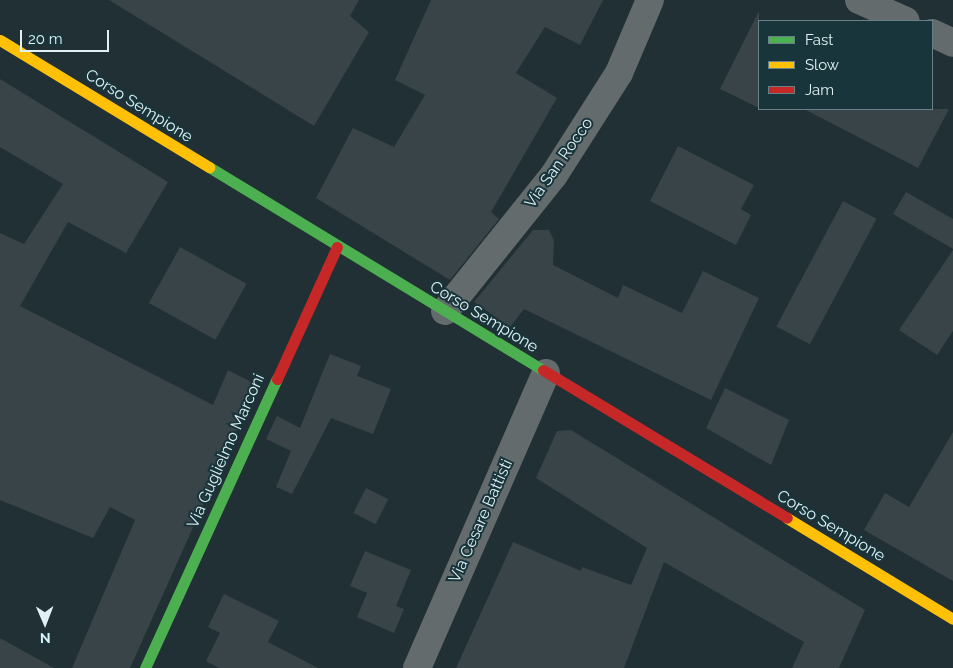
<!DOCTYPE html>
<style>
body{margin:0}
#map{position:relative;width:953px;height:668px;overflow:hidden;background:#213034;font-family:Raleway,sans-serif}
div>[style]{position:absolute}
.building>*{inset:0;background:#384447;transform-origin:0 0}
.street>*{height:28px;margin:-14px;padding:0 14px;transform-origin:14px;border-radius:14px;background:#646b6c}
.fast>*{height:11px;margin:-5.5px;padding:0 5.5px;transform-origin:5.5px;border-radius:5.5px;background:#4caf50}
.slow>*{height:11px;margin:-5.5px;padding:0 5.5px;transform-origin:5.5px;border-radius:5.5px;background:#ffc107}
.jam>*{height:11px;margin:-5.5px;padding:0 5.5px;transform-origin:5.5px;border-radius:5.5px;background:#c62828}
span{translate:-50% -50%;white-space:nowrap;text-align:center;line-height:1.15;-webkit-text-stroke:4px #19353c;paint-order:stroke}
.street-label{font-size:16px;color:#e0f1f4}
.legend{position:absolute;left:758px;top:20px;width:175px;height:90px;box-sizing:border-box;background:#19353c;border:1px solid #698086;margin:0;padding:6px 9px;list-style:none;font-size:15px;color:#e0f1f4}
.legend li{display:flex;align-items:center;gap:10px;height:25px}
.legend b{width:25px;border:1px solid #698086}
.north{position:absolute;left:20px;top:598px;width:50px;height:50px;-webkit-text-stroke:4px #19353c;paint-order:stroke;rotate:179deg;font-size:14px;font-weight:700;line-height:20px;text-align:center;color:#e0f1f4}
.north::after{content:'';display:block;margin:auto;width:18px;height:22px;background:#e0f1f4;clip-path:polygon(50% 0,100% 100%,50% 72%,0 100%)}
.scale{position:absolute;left:20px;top:30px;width:89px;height:22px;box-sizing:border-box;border:2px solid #e0f1f4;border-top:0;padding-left:6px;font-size:15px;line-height:18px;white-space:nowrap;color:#e0f1f4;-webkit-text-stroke:4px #19353c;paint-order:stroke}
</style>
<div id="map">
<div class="building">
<i style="clip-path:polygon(109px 0,359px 0,350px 16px,369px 32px,314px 126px)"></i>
<i style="clip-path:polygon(431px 0,603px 0,580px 45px,545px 27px,516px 73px,557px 98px,491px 212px,499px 219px,450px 280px,316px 198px,353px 128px,394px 147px,425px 95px,395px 80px)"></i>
<i style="clip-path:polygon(759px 11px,759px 108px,720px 89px)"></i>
<i style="clip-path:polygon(0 79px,168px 182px,126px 253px,68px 222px,20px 306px,213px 405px,228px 370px,257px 385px,130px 668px,72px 668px,135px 520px,110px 507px,93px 538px,0 500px,0 233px,24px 244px,63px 184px,0 147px)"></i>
<i style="clip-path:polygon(804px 109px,949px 109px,918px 168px)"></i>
<i style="clip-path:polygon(678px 146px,754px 185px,741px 209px,751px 215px,736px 245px,650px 201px)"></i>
<i style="clip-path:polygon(906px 192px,953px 219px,953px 249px,893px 214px)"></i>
<i style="left:843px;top:201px;width:38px;height:142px;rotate:28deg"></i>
<i style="clip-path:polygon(533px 230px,549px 230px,554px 240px,553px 265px,618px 298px,623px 285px,682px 313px,703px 271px,759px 298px,711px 400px,524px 309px,510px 327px,474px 302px)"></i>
<i style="left:180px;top:247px;width:76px;height:64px;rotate:29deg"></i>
<i style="clip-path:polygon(953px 250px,953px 331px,937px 355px,899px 330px)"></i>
<i style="clip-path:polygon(330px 354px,361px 366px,357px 376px,391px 389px,373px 434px,331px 418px,292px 494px,276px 487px,291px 451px,266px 439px,277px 416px,300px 428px)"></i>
<i style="clip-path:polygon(725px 388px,789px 420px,771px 465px,706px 428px)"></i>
<i style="clip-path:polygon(571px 430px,865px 610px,839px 668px,792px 668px,804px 642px,664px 562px,624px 668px,456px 668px,513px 542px,581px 571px,582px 567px,631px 585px,647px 548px,536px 478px,557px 431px)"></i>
<i style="clip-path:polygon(953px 432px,953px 581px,864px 530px,885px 493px,909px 507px)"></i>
<i style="left:366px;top:488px;width:25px;height:28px;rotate:27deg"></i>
<i style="clip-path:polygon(365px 551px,411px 570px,396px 606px,404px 609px,394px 633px,357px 617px,367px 593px,350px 586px)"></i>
<i style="clip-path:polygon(224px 594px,279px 621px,268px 642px,318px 668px,219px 668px,206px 661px,220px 633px,208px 627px)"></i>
<i style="clip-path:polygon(0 638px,54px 668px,0 668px)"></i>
</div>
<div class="street">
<i style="left:859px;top:0;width:51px;rotate:24.1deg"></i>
<i style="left:932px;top:33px;width:23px;rotate:25deg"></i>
<i style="left:445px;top:311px;width:174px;rotate:-51.3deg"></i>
<i style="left:554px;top:175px;width:121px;rotate:-57.5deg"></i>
<i style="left:619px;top:73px;width:79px;rotate:-67deg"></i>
<i style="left:417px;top:668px;width:322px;rotate:-66.4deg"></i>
</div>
<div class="fast">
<i style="left:209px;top:167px;width:391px;rotate:31.3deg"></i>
<i style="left:145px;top:668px;width:318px;rotate:-65.5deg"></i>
</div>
<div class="slow">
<i style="left:0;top:40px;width:245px;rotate:31.3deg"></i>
<i style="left:787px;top:518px;width:194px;rotate:31.3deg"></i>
</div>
<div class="jam">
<i style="left:543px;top:370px;width:285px;rotate:31.2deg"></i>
<i style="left:277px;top:379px;width:145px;rotate:-65.6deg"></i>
</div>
<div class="street-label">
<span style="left:139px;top:106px;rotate:32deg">Corso Sempione</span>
<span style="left:559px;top:163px;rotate:-55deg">Via San Rocco</span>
<span style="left:484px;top:317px;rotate:31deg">Corso Sempione</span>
<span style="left:226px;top:451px;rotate:-66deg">Via Guglielmo Marconi</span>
<span style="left:481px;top:521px;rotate:-66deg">Via Cesare Battisti</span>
<span style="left:831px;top:526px;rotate:31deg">Corso Sempione</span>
</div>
<ul class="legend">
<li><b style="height:6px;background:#4caf50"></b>Fast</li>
<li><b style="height:6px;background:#ffc107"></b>Slow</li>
<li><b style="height:6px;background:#c62828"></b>Jam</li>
</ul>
<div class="north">N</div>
<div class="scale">20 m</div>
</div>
